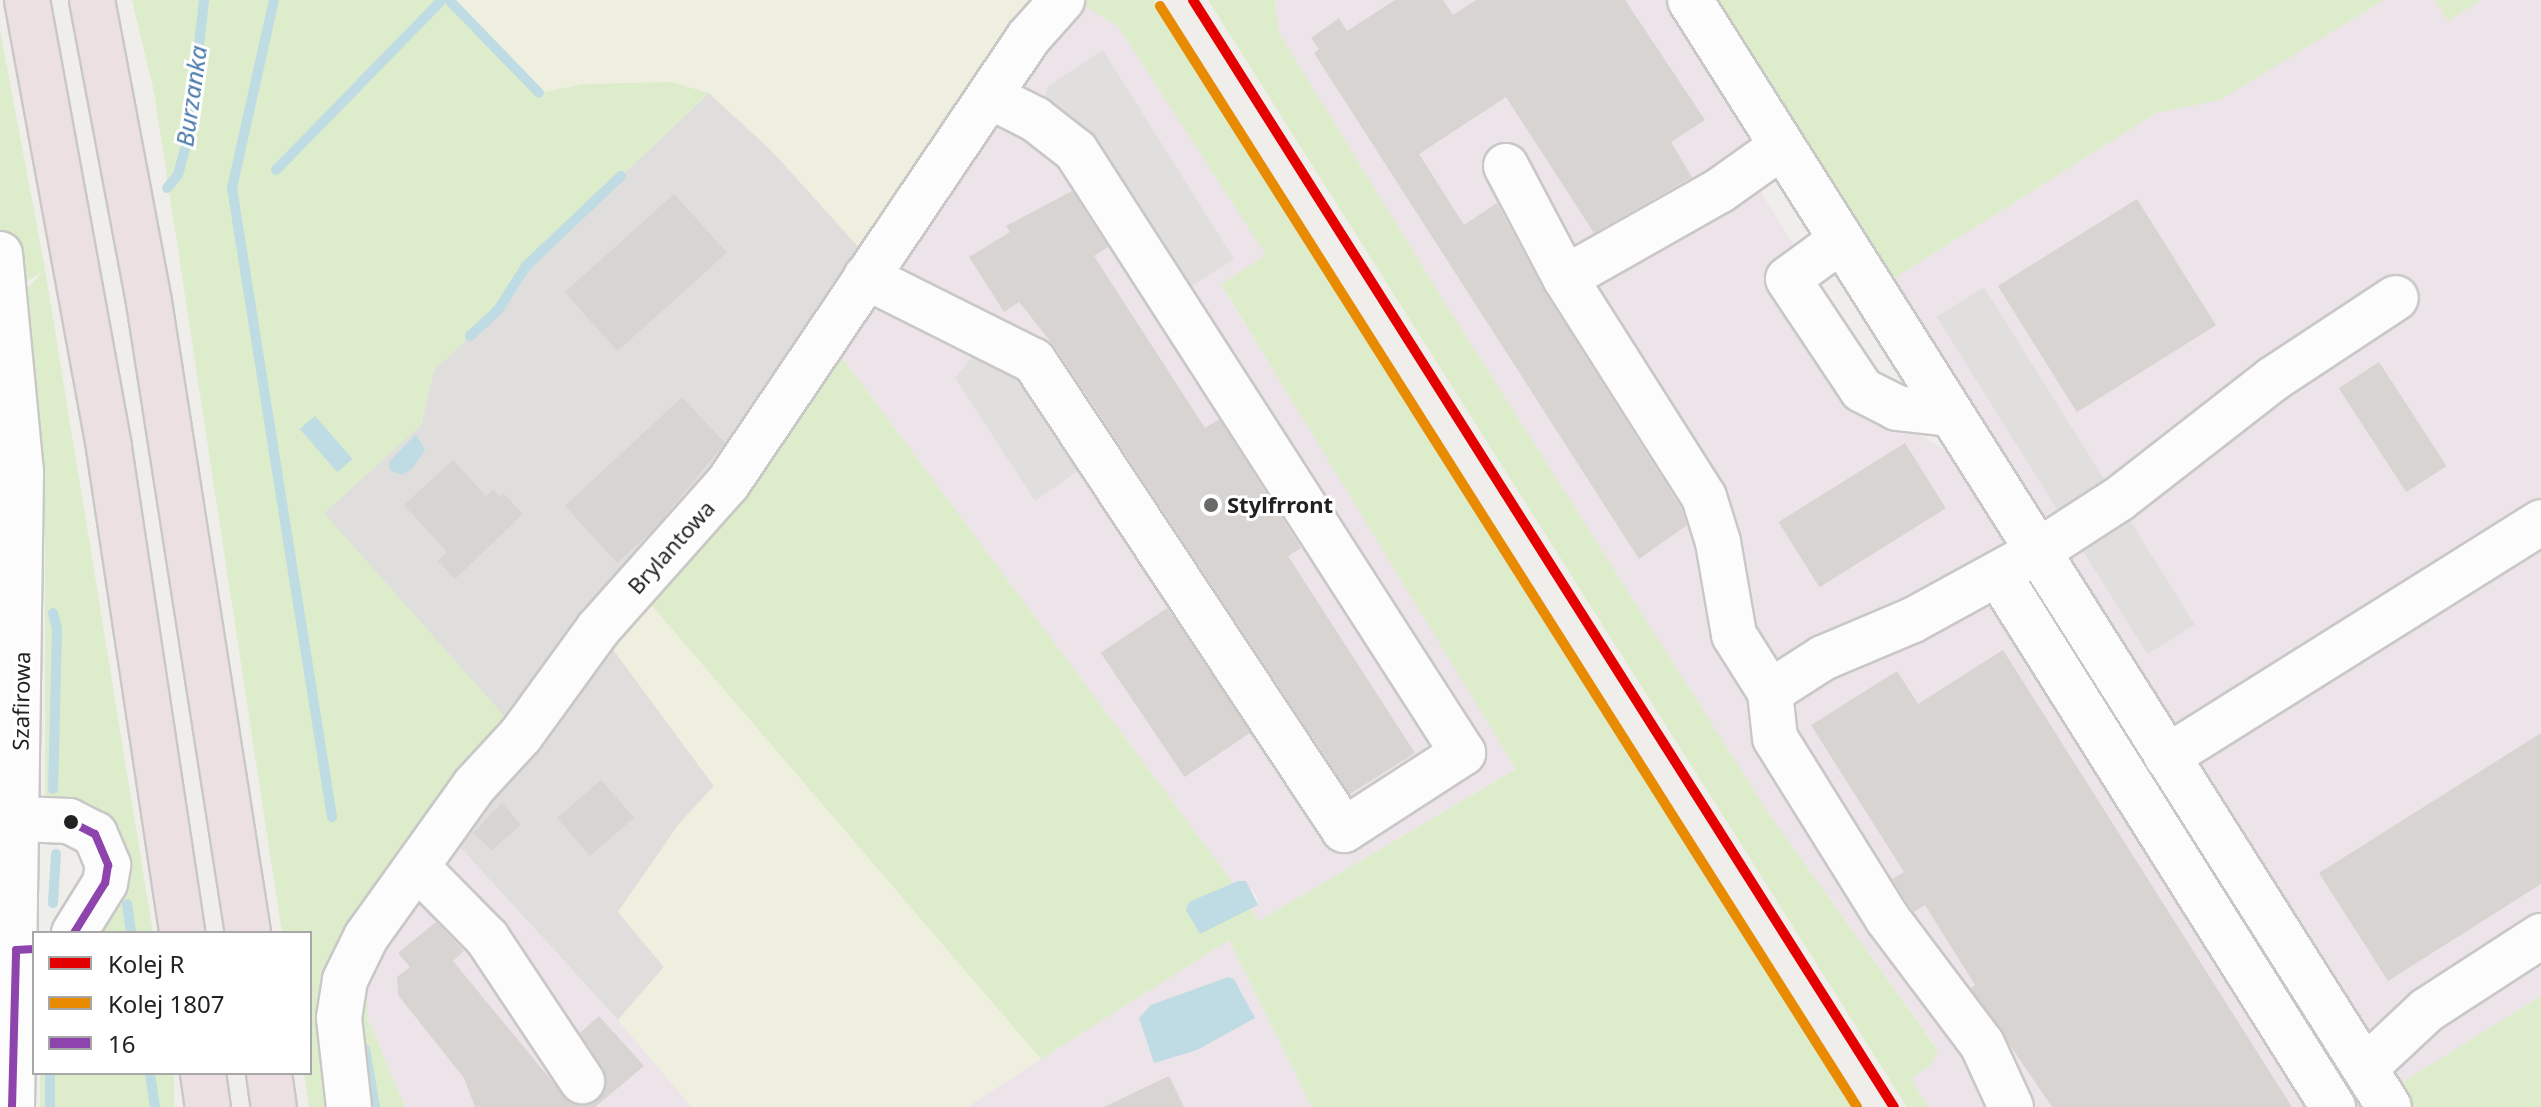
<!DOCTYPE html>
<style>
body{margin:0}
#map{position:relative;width:2541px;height:1107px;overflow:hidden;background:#f0eeeb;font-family:"Noto Sans",sans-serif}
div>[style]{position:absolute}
.residential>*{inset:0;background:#dfdedc}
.industrial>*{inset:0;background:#ede4e9}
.farmland>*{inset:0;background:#efefdf}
.grass>*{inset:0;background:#ddeccb;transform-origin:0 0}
.parking>*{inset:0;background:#e0dfde;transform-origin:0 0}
.water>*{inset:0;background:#bfdbe3;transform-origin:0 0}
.stream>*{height:10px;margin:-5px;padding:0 5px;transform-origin:5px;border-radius:5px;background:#bfdbe3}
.building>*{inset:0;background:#d7d4d2;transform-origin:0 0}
.roads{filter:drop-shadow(2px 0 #c9c8c7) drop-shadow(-2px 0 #c9c8c7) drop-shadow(0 2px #c9c8c7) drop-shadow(0 -2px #c9c8c7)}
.minor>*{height:44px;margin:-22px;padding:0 22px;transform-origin:22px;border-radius:22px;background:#fdfcfc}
.highway>*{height:44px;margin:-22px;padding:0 22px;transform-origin:22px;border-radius:22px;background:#ece0e2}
.bus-1>*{height:8px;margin:-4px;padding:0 4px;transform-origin:4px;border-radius:4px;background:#8e44ad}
.rail-1>*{height:10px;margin:-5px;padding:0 5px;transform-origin:5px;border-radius:5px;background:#e50000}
.rail-2>*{height:10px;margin:-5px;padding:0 5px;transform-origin:5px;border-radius:5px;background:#e98a03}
.dots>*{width:22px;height:22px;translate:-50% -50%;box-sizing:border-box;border:4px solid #fff;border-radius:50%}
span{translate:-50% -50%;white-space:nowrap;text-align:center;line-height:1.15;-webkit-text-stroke:6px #fff;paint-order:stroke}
.poi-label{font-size:22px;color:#222;font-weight:700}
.left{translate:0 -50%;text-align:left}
.street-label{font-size:22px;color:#222}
.water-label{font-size:24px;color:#4a7aab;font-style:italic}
.legend{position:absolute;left:32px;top:931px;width:280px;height:144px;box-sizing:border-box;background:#fff;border:2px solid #a7a7a7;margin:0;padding:10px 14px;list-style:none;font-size:24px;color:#222}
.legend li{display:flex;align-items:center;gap:16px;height:40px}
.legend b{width:40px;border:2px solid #a7a7a7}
</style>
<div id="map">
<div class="residential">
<i style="clip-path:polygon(709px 93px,772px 151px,874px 264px,598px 629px,714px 786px,679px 824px,618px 912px,664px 967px,618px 1020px,445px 831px,324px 513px,421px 425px,434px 370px,498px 310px,526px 266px)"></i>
</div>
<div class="industrial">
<i style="clip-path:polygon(1074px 0,1118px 26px,1267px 255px,1221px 285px,1517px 768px,1259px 921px,1250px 908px,1258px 905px,1257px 897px,1246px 882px,1233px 883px,826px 336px)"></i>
<i style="clip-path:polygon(1275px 0,1665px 0,1763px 157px,1757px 186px,1908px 427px,1949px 453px,2018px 563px,1872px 292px,2156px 113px,2220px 99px,2384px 0,2435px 0,2449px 20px,2482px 0,2541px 0,2541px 996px,2382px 1095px,2389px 1107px,1928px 1107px,1910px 1079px,1938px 1049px,1769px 814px,1445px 303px,1279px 33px)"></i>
<i style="clip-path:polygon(445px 831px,618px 1020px,692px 1107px,405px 1107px,368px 1019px,358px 950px)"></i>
<i style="clip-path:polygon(1229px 940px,1312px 1107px,967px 1107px,1041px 1059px)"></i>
</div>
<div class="farmland">
<i style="clip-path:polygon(449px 0,1062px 0,874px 264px,772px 151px,709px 93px,671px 82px,584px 84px,539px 93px)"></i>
<i style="clip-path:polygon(635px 586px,1041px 1059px,967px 1107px,692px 1107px,618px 1020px,664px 967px,618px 912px,679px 824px,714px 786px,598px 629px)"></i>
</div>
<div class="grass">
<i style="clip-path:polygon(132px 0,449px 0,539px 93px,584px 84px,671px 82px,709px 93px,526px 266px,498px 310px,434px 370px,421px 425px,324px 513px,521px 735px,367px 974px,368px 1019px,405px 1107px,309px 1107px,304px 1073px,310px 1073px,310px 933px,282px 933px,154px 92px)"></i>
<i style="clip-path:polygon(1074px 0,1154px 0,1857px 1107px,1312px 1107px,1229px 940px,1041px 1059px,635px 586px,826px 336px,1233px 883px,1189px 903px,1200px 934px,1250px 908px,1259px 921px,1516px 769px,1221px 284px,1266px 255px,1118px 26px)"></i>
<i style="clip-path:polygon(1208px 0,1275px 0,1279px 33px,1445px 303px,1769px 814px,1938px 1050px,1931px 1065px,1911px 1079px,1928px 1107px,1907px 1107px)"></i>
<i style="clip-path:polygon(1690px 0,2384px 0,2220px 100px,2156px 113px,1872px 292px)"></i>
<i style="clip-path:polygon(2435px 0,2482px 0,2448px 21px)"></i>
<i style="clip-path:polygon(0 30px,45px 269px,153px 933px,91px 933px,114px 895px,45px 803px,45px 476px,27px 289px,42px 272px,6px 295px,0 254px)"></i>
<i style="clip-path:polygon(2541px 996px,2541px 1107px,2389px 1107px,2382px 1095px)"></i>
<i style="left:40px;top:1073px;width:134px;height:34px"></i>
</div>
<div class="parking">
<i style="clip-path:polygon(1103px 50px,1234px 259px,1172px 299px,1035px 119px,1048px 86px)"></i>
<i style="left:1984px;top:287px;width:398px;height:56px;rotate:58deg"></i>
<i style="clip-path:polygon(988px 338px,1098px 457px,1035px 501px,955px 378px)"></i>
</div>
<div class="water">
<i style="left:315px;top:416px;width:57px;height:20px;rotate:49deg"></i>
<i style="clip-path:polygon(416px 434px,425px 450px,412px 469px,401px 475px,390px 470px,389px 462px)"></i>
<i style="clip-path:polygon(1238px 881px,1246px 881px,1258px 905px,1200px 934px,1186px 910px,1189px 902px)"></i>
<i style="clip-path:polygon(1228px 977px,1234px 979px,1255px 1018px,1197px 1050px,1154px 1063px,1139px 1018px,1151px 1005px)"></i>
</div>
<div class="stream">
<i style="left:274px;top:0;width:193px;rotate:102.6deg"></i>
<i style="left:232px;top:188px;width:637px;rotate:80.97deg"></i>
<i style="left:449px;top:0;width:129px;rotate:45.9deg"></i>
<i style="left:276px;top:170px;width:238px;rotate:-45.7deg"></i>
<i style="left:167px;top:188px;width:17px;rotate:-50deg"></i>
<i style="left:178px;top:175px;width:42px;rotate:-75deg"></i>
<i style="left:189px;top:134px;width:135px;rotate:-83.6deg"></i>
<i style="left:470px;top:336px;width:38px;rotate:-43deg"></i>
<i style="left:498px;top:310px;width:52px;rotate:-57.5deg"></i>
<i style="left:526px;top:266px;width:131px;rotate:-43.5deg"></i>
<i style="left:53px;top:613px;width:16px;rotate:76deg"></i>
<i style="left:57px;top:629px;width:160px;rotate:91.4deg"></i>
<i style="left:53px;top:903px;width:49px;rotate:-86.5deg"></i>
<i style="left:127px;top:904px;width:29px;rotate:82deg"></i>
<i style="left:365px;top:1049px;width:59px;rotate:80.2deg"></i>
<i style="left:150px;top:1073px;width:34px;rotate:82deg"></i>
<i style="left:50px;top:1107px;width:34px;rotate:-90deg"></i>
</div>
<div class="building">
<i style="clip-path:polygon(1395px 0,1443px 0,1453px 15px,1476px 0,1625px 0,1705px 120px,1671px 142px,1692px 177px,1594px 233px,1506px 97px,1419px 154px,1464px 225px,1497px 203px,1544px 291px,1681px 508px,1687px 525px,1639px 559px,1314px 53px,1319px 49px,1311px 38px,1339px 18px,1347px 31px)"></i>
<i style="clip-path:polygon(1072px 191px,1108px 247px,1094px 256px,1205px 428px,1219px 419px,1301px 548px,1288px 556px,1415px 753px,1350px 794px,1055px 347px,1019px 302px,1004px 312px,969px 257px,1010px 232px,1006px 226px)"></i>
<i style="left:674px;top:194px;width:79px;height:147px;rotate:48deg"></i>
<i style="left:2137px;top:199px;width:149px;height:164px;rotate:58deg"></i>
<i style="left:2379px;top:362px;width:124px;height:48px;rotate:57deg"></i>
<i style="clip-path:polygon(682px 397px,725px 443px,653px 530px,617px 563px,565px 506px)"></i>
<i style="left:1905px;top:443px;width:77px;height:149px;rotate:58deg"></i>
<i style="clip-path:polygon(453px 460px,486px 496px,493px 489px,499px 497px,503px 493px,523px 514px,455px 579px,438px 561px,447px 552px,404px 505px)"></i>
<i style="left:1167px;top:608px;width:150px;height:80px;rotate:56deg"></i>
<i style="clip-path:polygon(2003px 650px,2266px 1066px,2292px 1107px,2052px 1107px,1971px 988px,1975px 985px,1925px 905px,1914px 912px,1908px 904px,1892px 879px,1904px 872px,1811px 725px,1897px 671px,1918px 704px)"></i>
<i style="clip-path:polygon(2541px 733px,2541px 884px,2388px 981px,2319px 873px)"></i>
<i style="left:601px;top:780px;width:50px;height:58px;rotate:49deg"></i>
<i style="clip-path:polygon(502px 803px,521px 825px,492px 850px,473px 833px)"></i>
<i style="clip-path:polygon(436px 922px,464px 951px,453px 961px,570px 1103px,584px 1106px,605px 1091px,603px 1068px,580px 1033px,599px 1016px,644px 1066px,595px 1107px,475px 1107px,464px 1078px,398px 995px,397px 977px,410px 967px,398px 953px)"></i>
<i style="clip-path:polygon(1169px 1076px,1184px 1107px,1104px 1107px)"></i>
</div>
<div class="roads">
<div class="minor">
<i style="left:1690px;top:0;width:1309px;rotate:57.73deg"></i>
<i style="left:1506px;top:166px;width:127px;rotate:62.2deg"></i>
<i style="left:1565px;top:278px;width:177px;rotate:-29.5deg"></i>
<i style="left:1719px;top:191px;width:76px;rotate:-35.4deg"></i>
<i style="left:1840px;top:241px;width:64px;rotate:143.8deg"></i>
<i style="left:1788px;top:279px;width:133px;rotate:56.3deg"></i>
<i style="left:1862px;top:390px;width:39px;rotate:27deg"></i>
<i style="left:1897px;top:408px;width:53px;rotate:6.5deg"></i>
<i style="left:0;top:254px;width:219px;rotate:84.5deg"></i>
<i style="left:21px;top:472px;width:635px;rotate:90.81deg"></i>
<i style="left:866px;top:277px;width:188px;rotate:26.6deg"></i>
<i style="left:1034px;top:361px;width:562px;rotate:56.54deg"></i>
<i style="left:1344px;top:830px;width:142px;rotate:-32.9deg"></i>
<i style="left:1463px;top:753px;width:716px;rotate:-122.74deg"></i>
<i style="left:1076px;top:151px;width:52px;rotate:-142deg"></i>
<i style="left:1035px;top:119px;width:51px;rotate:-153.4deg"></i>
<i style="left:1565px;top:278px;width:259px;rotate:57.6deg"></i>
<i style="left:1704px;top:497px;width:47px;rotate:72.7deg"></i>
<i style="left:1718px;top:542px;width:94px;rotate:80.2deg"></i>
<i style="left:1734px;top:635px;width:67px;rotate:57.7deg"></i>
<i style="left:1770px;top:692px;width:46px;rotate:83.8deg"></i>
<i style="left:1775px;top:738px;width:212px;rotate:58.1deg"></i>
<i style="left:1887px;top:918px;width:158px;rotate:53deg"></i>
<i style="left:1982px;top:1044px;width:69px;rotate:65.3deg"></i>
<i style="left:1998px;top:574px;width:630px;rotate:57.85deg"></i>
<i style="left:1770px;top:692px;width:63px;rotate:-32.7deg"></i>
<i style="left:1823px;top:658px;width:98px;rotate:-22.9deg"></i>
<i style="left:1913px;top:620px;width:141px;rotate:-28.7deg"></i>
<i style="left:2037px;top:552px;width:98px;rotate:-32.9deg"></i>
<i style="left:2119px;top:499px;width:195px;rotate:-37.9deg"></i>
<i style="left:2273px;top:379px;width:147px;rotate:-33.4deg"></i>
<i style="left:2167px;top:757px;width:442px;rotate:-32.1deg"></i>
<i style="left:20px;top:819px;width:49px;rotate:2.3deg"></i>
<i style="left:69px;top:821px;width:29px;rotate:27deg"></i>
<i style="left:95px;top:834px;width:34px;rotate:67deg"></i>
<i style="left:108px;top:865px;width:18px;rotate:99deg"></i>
<i style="left:105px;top:883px;width:59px;rotate:121.8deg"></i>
<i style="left:417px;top:867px;width:100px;rotate:45.4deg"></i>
<i style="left:487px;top:938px;width:172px;rotate:56.4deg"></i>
<i style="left:2365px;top:1068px;width:85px;rotate:-43.1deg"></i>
<i style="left:2427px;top:1010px;width:136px;rotate:-33deg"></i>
<i style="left:349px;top:1107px;width:90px;rotate:-96.4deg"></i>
<i style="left:339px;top:1018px;width:38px;rotate:-81deg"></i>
<i style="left:345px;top:980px;width:48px;rotate:-64deg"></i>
<i style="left:366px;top:937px;width:186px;rotate:-54.4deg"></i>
<i style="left:474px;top:786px;width:69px;rotate:-47.3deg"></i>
<i style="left:521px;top:735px;width:131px;rotate:-54deg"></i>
<i style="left:598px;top:629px;width:195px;rotate:-48.3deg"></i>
<i style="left:728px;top:483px;width:538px;rotate:-55.99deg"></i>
<i style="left:1029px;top:37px;width:50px;rotate:-48.3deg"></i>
</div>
<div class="highway">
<i style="left:27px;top:0;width:455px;rotate:79.6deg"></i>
<i style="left:109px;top:448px;width:490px;rotate:81.4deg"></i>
<i style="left:92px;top:0;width:307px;rotate:79.3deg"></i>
<i style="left:149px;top:302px;width:639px;rotate:81.08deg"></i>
<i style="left:203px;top:1073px;width:34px;rotate:82deg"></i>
<i style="left:269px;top:1073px;width:34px;rotate:82deg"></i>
</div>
</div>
<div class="bus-1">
<i style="left:69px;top:821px;width:29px;rotate:27deg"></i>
<i style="left:95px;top:834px;width:34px;rotate:67deg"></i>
<i style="left:108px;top:865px;width:18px;rotate:99deg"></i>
<i style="left:105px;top:883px;width:59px;rotate:121.8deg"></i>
<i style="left:12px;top:1107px;width:157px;rotate:-88.5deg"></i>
<i style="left:16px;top:950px;width:18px;rotate:-3deg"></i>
</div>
<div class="rail-1">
<i style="left:1193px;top:0;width:1310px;rotate:57.66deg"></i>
</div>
<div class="rail-2">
<i style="left:1160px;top:6px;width:1303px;rotate:57.66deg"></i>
</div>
<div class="dots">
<i style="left:1211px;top:505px;background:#6a6968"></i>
<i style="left:71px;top:822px;background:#222"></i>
</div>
<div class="poi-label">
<span class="left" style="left:1227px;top:505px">Stylfrront</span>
</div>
<div class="street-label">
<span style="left:671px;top:547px;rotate:-48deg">Brylantowa</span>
<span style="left:21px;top:701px;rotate:-89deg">Szafirowa</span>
</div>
<div class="water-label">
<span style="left:191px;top:96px;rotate:-82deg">Burzanka</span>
</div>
<ul class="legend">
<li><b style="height:10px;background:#e50000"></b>Kolej R</li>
<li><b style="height:10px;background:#e98a03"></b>Kolej 1807</li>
<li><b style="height:10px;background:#8e44ad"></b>16</li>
</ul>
</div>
